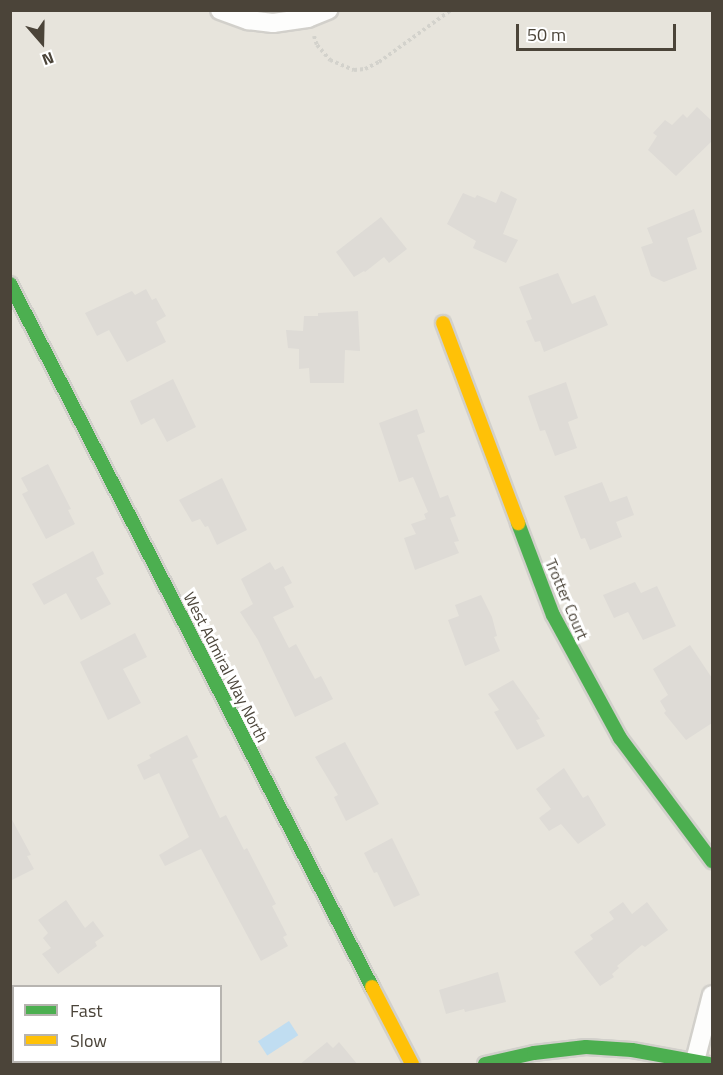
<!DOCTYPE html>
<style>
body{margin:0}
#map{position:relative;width:723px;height:1075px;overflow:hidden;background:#f4f2ee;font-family:"Titillium Web",sans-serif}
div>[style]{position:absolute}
.residential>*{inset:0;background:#e7e4dc}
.water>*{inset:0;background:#c0ddf1;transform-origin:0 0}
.building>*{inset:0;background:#dedbd6}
.path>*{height:4px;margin-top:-2px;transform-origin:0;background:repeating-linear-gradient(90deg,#d3d2cc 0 3px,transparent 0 6px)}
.roads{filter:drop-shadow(2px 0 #d2d0cb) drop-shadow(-2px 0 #d2d0cb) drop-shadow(0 2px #d2d0cb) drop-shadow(0 -2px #d2d0cb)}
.street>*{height:18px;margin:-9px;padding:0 9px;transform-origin:9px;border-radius:9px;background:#fdfdfc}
.fast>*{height:14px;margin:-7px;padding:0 7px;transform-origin:7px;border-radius:7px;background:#4caf50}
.slow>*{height:14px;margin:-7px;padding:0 7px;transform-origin:7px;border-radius:7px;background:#ffc107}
span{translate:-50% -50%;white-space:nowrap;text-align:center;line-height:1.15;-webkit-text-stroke:6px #fff;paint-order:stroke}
.street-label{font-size:16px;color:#4b4439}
.frame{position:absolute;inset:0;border:12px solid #4b4439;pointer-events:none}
.legend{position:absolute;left:12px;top:985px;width:210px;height:78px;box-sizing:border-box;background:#fff;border:2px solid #b7b4b0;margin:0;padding:8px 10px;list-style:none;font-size:18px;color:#4b4439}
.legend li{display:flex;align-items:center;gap:12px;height:30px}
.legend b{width:30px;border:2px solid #b7b4b0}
.north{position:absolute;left:12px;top:12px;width:60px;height:60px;-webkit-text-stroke:4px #fff;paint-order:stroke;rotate:160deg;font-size:16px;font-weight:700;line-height:24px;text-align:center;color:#4b4439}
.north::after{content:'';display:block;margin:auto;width:21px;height:27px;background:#4b4439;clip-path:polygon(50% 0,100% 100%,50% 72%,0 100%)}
.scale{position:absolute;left:516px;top:24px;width:160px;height:27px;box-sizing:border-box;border:3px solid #4b4439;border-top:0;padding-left:8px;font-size:18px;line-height:21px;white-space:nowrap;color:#4b4439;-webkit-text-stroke:4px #fff;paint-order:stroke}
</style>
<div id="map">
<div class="residential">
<i style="clip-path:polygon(evenodd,10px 11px,712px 11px,712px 1064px,11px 1064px,10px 11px,14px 986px,220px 986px,220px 1062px,14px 1062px,14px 986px)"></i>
</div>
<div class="water">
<i style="left:289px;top:1021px;width:17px;height:37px;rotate:57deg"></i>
</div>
<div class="building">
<i style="clip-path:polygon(697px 107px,712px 121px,712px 141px,676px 176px,648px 150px,657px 136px,653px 133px,665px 120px,672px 125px,683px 114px,687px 118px)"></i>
<i style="clip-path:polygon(501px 191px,517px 199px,503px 234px,518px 240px,506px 263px,473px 248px,476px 241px,447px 224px,463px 193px,475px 198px,477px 195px,496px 203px)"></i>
<i style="clip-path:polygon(694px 209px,702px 232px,687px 238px,697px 269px,664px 282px,651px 276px,641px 247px,653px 243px,647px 228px)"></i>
<i style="clip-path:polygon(381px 217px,407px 249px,389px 263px,384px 257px,365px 272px,364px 271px,354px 277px,336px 252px)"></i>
<i style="clip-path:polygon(558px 273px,572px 304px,595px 295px,608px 325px,544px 352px,540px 341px,535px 342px,526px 321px,532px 319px,519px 287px)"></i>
<i style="clip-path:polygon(146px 289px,152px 300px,156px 298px,166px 316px,156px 322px,166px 342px,127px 362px,109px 330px,97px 336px,85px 313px,132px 291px,135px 295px)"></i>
<i style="clip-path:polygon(358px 311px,360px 351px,345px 350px,344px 383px,310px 383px,309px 368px,299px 369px,299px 349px,288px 348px,286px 330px,303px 331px,304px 316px,318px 316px,318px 313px)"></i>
<i style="clip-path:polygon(173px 379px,196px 427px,167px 442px,154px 418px,141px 425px,130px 401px)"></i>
<i style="clip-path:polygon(566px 382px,578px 418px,568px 422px,577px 448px,555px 456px,545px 430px,540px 431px,528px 396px)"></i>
<i style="clip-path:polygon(417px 409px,425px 432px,417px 435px,440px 498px,448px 495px,456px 516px,450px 518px,459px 541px,454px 542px,459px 553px,415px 570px,404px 538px,416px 534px,411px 524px,426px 519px,424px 514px,428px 512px,413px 477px,399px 482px,379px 423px)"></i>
<i style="clip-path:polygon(48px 464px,71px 509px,68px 510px,75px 524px,46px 539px,22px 494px,28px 491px,21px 478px)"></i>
<i style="clip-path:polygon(222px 478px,247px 530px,217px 545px,208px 526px,205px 527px,200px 519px,192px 522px,179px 500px)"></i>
<i style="clip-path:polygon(602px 482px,610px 502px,627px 496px,634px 515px,616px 522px,622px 537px,590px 550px,585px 538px,581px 539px,564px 496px)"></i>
<i style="clip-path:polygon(93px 551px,104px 574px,96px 578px,111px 604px,81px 620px,66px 593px,44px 605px,32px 584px)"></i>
<i style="clip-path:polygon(270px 562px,275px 570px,283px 566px,292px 583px,284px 587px,294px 607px,273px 617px,289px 648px,296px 644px,315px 679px,321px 676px,333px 699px,295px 717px,258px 640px,240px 612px,253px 604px,241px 579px)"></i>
<i style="clip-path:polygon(635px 582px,641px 593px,657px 586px,676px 626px,643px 640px,628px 612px,614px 618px,603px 595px)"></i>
<i style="clip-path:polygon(481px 595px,492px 617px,497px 636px,494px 637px,500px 651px,465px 666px,448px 620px,459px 616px,455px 605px)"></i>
<i style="clip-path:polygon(135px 633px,147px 657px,123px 669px,141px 703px,108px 720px,80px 662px)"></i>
<i style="clip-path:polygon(690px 645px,712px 678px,712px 723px,686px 740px,664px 713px,666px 711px,660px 701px,668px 695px,653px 669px)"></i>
<i style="clip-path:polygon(513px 680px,540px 719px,536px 720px,545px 736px,517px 750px,494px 712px,499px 710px,488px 694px)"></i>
<i style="clip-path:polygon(187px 735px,198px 757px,192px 760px,220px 818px,226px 815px,244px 850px,247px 848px,276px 904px,272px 906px,287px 935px,283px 937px,288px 946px,261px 961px,201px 849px,165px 866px,159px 855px,189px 837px,159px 773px,144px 780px,137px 765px,151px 758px,149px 755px)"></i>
<i style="clip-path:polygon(345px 742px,379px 804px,346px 821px,334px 797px,338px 795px,315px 757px)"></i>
<i style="clip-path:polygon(564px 768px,583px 798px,588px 795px,606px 825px,578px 844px,561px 824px,549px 831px,539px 818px,551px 809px,536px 789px)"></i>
<i style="clip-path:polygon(10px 816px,31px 855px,27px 856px,34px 869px,10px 881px)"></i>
<i style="clip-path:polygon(392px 838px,420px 895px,394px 907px,377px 872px,374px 873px,364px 853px)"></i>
<i style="clip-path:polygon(66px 900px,85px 928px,93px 921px,104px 936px,95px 942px,97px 946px,58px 974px,42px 954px,51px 948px,43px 938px,48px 933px,38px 920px)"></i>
<i style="clip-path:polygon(623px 902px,632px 914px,647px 902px,668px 930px,645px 947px,642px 945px,617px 966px,619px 968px,612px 974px,614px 977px,600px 986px,574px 952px,593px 939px,590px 935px,614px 919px,609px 912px)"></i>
<i style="clip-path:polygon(498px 972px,506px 1002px,465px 1012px,464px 1009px,446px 1014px,439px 990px)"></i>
<i style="clip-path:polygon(327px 1042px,333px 1048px,339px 1042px,358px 1065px,299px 1065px)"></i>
</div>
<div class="path">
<i style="left:314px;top:36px;width:9px;rotate:72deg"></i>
<i style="left:317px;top:45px;width:20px;rotate:49deg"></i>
<i style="left:330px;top:60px;width:26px;rotate:23deg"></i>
<i style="left:354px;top:70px;width:11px;rotate:-5deg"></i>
<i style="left:365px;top:69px;width:16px;rotate:-27deg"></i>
<i style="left:379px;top:62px;width:89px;rotate:-35.8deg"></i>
</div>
<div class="roads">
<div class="street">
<i style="left:220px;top:10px;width:30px;rotate:20deg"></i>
<i style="left:248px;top:20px;width:25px;rotate:7deg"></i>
<i style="left:273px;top:23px;width:35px;rotate:-8deg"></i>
<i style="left:308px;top:18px;width:22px;rotate:-22deg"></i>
<i style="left:10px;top:1009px;width:5px;rotate:37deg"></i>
<i style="left:695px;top:1061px;width:68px;rotate:-75.6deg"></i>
<i style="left:53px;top:1062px;width:3px;rotate:45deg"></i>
</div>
<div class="fast">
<i style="left:10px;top:284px;width:791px;rotate:62.75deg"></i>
<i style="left:518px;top:523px;width:98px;rotate:69.2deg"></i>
<i style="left:553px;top:615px;width:140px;rotate:61.4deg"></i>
<i style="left:620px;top:738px;width:154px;rotate:53.2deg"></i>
<i style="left:485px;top:1064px;width:50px;rotate:-12.7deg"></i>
<i style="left:534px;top:1053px;width:52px;rotate:-6.6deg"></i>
<i style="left:586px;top:1047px;width:46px;rotate:3.7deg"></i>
<i style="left:632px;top:1050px;width:78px;rotate:10.3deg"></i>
</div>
<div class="slow">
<i style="left:443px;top:323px;width:214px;rotate:69.4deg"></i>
<i style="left:372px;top:987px;width:87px;rotate:62.5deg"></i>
</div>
</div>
<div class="street-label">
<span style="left:567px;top:599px;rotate:67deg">Trotter Court</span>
<span style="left:226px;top:667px;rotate:63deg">West Admiral Way North</span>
</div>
<div class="frame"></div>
<ul class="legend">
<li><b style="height:8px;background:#4caf50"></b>Fast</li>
<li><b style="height:8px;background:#ffc107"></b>Slow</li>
</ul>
<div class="north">N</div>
<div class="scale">50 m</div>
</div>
